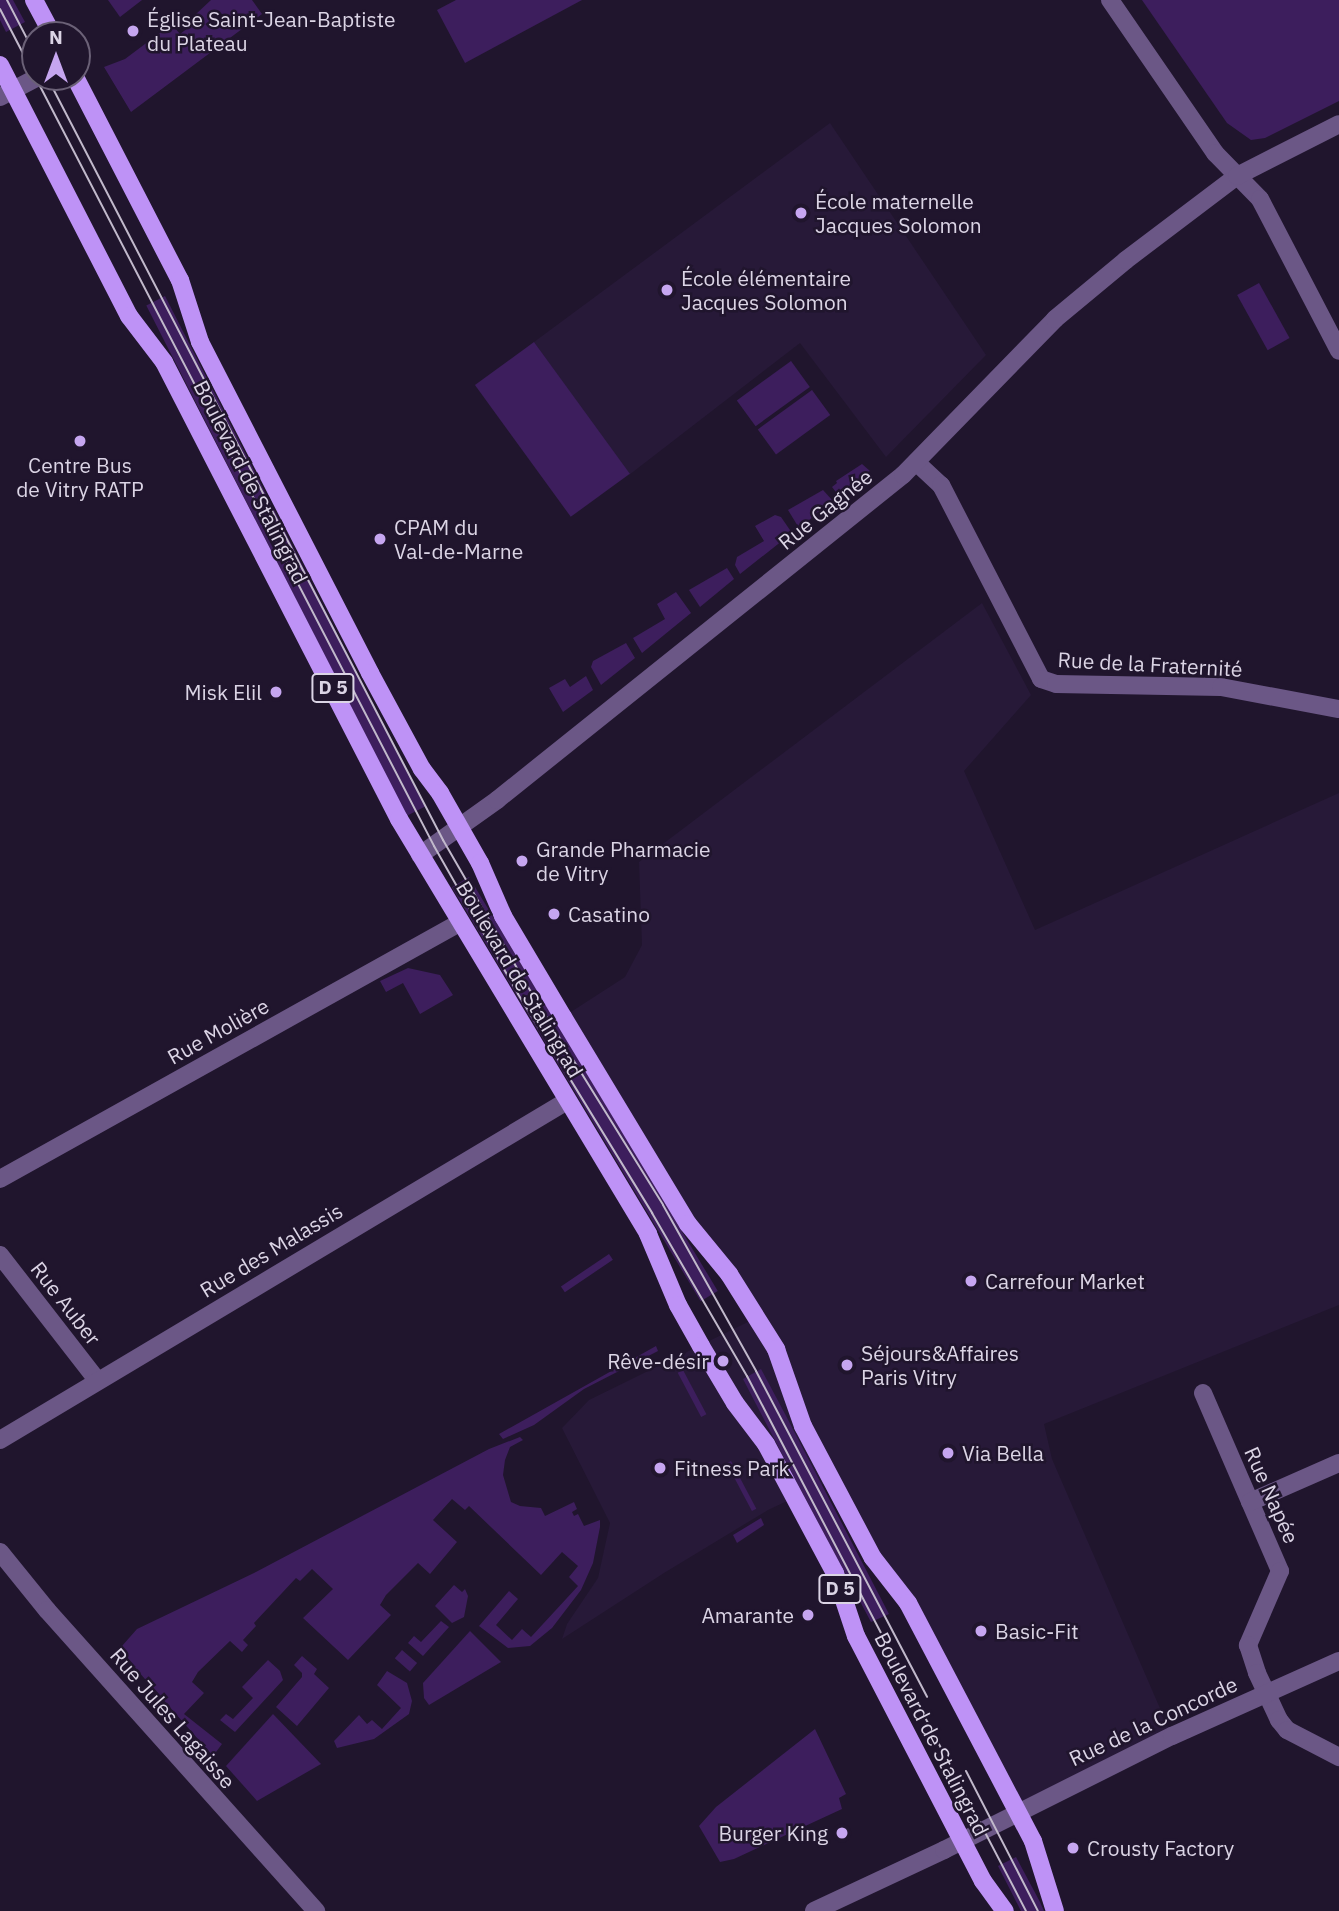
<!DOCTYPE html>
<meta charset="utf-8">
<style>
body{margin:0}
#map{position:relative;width:1339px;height:1911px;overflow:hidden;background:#20152d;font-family:"IBM Plex Sans",sans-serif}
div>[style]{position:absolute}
.built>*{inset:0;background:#271938}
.green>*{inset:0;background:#3d1e5d;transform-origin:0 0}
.minor>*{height:18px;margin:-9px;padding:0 9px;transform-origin:9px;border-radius:9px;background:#6b5786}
.major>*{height:18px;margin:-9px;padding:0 9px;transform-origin:9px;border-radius:9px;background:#be92f6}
.tram>*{height:2px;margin:-1px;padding:0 1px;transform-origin:1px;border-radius:1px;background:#c1b9cb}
.dots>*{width:19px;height:19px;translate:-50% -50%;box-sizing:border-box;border:4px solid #20152d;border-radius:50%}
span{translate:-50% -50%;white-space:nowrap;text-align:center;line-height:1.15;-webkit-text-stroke:5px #20152d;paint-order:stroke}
.shield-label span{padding:2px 5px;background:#20152d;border:2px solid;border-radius:5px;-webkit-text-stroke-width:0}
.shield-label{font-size:19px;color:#dbd4e5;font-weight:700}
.poi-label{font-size:21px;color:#dbd4e5}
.left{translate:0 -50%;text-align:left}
.right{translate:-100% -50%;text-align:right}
.street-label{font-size:21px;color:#dbd4e5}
.north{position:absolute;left:21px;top:21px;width:70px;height:70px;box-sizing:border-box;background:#20152d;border:2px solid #6b6177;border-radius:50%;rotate:0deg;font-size:19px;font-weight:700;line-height:28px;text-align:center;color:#dbd4e5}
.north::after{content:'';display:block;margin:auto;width:24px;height:32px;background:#c6a6f0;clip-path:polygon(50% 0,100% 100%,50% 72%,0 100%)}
</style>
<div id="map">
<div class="built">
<i style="clip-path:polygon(830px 123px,986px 355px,886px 457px,800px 343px,629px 475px,534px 342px)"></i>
<i style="clip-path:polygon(982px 603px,1031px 695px,964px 771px,1035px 930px,1339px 793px,1339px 1305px,1044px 1424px,1052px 1459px,1172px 1736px,1016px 1813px,832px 1480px,768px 1510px,664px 1573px,562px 1639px,567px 1624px,598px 1578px,610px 1523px,562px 1428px,589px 1400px,756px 1318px,563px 1017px,625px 977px,642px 945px,639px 862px)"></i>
</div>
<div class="green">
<i style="clip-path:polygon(0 0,13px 0,25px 22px,6px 32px,0 20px)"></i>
<i style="clip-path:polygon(108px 0,142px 0,120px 17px)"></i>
<i style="clip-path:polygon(211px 0,252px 0,262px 14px,131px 112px,104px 67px,125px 59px,165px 29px,167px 32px,174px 27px,180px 34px,200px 19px,196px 14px)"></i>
<i style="clip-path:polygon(456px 0,582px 0,465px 63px,437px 10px)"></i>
<i style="clip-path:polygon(1142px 0,1339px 0,1339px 101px,1265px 138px,1251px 140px,1227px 123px)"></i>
<i style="left:1259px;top:283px;width:63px;height:25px;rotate:61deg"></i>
<i style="left:165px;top:296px;width:573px;height:21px;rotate:63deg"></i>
<i style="left:534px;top:342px;width:163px;height:73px;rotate:54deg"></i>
<i style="left:791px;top:361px;width:32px;height:67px;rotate:54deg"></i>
<i style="left:812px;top:390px;width:31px;height:67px;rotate:54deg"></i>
<i style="clip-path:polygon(862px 464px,870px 471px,839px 496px,832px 487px,837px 483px,836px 481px)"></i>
<i style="clip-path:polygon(823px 490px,833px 501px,799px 528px,788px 510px)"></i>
<i style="clip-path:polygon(775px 515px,781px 517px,792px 533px,740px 574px,735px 565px,737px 557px,764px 541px,755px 526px)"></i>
<i style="clip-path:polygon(727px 568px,734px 579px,700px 607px,689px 590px)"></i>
<i style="clip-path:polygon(676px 592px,691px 613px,642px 653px,633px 638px,665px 619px,657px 604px)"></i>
<i style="clip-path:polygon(626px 643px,635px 658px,601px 685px,591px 667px,593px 661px)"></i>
<i style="clip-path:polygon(586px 676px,593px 690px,563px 712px,549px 688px,565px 679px,570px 687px)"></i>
<i style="left:469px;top:877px;width:483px;height:20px;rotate:59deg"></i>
<i style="clip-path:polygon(408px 968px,440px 975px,453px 995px,420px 1014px,403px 983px,386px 992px,380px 981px)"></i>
<i style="left:609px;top:1254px;width:7px;height:58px;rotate:56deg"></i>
<i style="clip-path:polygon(656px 1346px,658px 1351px,584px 1389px,534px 1425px,503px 1439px,499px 1434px)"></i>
<i style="clip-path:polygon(761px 1369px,784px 1412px,889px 1614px,871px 1622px,795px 1479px,743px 1379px)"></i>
<i style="left:683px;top:1370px;width:50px;height:6px;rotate:62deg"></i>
<i style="clip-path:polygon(520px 1437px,523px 1440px,510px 1447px,505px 1460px,503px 1475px,511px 1502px,520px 1506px,541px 1508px,545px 1516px,574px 1502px,577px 1509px,572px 1512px,574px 1516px,578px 1514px,584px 1526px,600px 1520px,600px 1527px,593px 1563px,581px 1590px,552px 1628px,530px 1646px,508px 1648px,479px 1626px,509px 1591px,518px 1599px,496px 1625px,512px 1640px,522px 1629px,531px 1637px,578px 1586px,569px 1577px,578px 1566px,562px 1552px,541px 1575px,469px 1506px,465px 1510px,452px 1499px,433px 1520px,457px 1542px,430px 1574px,418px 1563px,386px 1595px,380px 1605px,391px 1615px,348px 1660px,303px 1618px,333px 1589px,312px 1569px,300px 1581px,296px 1578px,254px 1623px,256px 1626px,243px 1640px,248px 1645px,242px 1652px,230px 1641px,198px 1672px,192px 1682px,204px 1693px,184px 1714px,222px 1744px,213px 1756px,122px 1653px,122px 1646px,137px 1629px,254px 1573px,489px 1449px)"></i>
<i style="left:731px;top:1461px;width:54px;height:5px;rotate:62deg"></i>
<i style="clip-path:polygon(761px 1518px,764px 1525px,737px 1543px,733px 1535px)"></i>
<i style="clip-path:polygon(454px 1585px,462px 1592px,465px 1589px,468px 1596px,464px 1617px,452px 1623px,435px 1606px)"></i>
<i style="clip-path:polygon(441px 1621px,449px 1627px,423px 1656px,408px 1643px,414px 1636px,421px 1642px)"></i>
<i style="clip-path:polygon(470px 1631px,501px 1662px,429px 1705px,424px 1698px,423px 1683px)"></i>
<i style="left:402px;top:1650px;width:20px;height:11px;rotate:41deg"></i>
<i style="clip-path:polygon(302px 1656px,317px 1669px,314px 1674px,329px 1688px,297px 1726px,276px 1707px,302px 1677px,302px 1673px,294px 1665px)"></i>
<i style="clip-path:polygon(268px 1660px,280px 1671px,283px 1680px,235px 1732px,220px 1720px,226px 1714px,233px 1719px,253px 1698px,242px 1687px)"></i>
<i style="clip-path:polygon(387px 1671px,407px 1683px,412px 1701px,409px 1714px,374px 1739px,337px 1748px,334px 1741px,359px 1715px,367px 1724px,372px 1720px,382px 1729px,401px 1708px,377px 1685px)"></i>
<i style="clip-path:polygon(273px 1714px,321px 1764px,257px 1801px,226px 1766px)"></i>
<i style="clip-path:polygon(815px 1729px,846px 1794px,839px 1798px,842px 1809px,734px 1859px,720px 1862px,699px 1826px,716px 1807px)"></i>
<i style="clip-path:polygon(1016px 1857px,1040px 1902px,1044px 1911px,1021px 1911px,998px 1866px)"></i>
</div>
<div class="minor">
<i style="left:1110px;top:0;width:186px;rotate:55.5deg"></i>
<i style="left:1215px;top:153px;width:64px;rotate:45.6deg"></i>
<i style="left:1260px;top:199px;width:171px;rotate:62.5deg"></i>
<i style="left:0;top:97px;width:43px;rotate:-27.8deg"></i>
<i style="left:917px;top:463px;width:33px;rotate:43deg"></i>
<i style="left:941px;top:485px;width:218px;rotate:62.7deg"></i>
<i style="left:1041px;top:679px;width:16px;rotate:18deg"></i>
<i style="left:1056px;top:684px;width:165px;rotate:1deg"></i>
<i style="left:1221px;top:687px;width:120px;rotate:10.6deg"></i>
<i style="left:420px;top:855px;width:95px;rotate:-35.5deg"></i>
<i style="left:497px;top:800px;width:520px;rotate:-38.68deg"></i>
<i style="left:903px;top:475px;width:218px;rotate:-45.7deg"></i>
<i style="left:1055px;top:319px;width:92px;rotate:-39.7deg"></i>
<i style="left:1126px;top:260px;width:139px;rotate:-37.1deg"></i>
<i style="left:1237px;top:176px;width:114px;rotate:-27deg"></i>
<i style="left:0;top:1179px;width:526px;rotate:-29.15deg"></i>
<i style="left:0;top:1255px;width:158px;rotate:52.2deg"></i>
<i style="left:1203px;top:1393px;width:194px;rotate:66.6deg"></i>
<i style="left:1280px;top:1571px;width:81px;rotate:113.4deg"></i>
<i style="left:1248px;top:1645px;width:29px;rotate:72deg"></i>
<i style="left:1257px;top:1673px;width:52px;rotate:64.9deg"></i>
<i style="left:1279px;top:1720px;width:13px;rotate:51deg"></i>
<i style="left:1287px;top:1730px;width:59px;rotate:27.4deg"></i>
<i style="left:0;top:1440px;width:661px;rotate:-30.87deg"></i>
<i style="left:1250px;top:1502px;width:97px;rotate:-23.7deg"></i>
<i style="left:0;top:1552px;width:75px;rotate:51deg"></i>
<i style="left:47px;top:1610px;width:404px;rotate:48.2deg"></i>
<i style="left:814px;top:1911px;width:144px;rotate:-25.1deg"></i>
<i style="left:944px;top:1850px;width:255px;rotate:-26.6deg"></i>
<i style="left:1172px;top:1736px;width:183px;rotate:-24.2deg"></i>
</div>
<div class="major">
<i style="left:34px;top:0;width:40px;rotate:62deg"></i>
<i style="left:0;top:65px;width:282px;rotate:62.8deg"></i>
<i style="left:129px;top:316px;width:58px;rotate:52.7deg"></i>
<i style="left:164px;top:362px;width:514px;rotate:62.79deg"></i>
<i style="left:399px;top:819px;width:484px;rotate:59deg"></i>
<i style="left:648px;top:1234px;width:77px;rotate:67.1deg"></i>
<i style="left:678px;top:1305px;width:47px;rotate:60.7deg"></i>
<i style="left:701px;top:1346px;width:66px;rotate:59.2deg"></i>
<i style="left:735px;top:1403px;width:51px;rotate:52.9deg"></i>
<i style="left:766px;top:1444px;width:146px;rotate:61.9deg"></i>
<i style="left:835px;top:1573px;width:66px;rotate:71.6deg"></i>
<i style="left:856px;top:1636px;width:276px;rotate:62.6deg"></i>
<i style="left:983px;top:1881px;width:37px;rotate:54deg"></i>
<i style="left:75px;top:77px;width:229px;rotate:62.7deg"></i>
<i style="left:180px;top:280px;width:65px;rotate:72.1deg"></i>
<i style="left:200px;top:342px;width:372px;rotate:62.8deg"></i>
<i style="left:370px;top:673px;width:109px;rotate:61.6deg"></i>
<i style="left:422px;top:769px;width:30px;rotate:53deg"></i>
<i style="left:440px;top:793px;width:81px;rotate:60.3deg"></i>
<i style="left:480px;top:863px;width:58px;rotate:66.5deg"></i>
<i style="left:503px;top:916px;width:117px;rotate:59.3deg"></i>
<i style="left:563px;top:1017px;width:242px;rotate:58.9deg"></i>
<i style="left:688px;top:1224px;width:65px;rotate:50.6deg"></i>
<i style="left:729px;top:1274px;width:89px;rotate:57.9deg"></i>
<i style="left:776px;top:1349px;width:82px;rotate:70.7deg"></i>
<i style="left:803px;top:1426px;width:149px;rotate:62.1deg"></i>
<i style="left:873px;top:1558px;width:57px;rotate:52.1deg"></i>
<i style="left:908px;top:1603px;width:269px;rotate:62.3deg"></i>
<i style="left:1033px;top:1841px;width:73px;rotate:72.6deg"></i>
</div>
<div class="tram">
<i style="left:7px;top:0;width:61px;rotate:62.6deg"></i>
<i style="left:0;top:9px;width:943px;rotate:62.59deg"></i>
<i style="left:434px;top:846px;width:170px;rotate:60.4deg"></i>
<i style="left:518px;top:994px;width:257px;rotate:58.5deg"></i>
<i style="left:652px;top:1213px;width:189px;rotate:59.8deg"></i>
<i style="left:747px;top:1376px;width:603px;rotate:62.46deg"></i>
<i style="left:47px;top:77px;width:860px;rotate:62.57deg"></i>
<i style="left:443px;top:840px;width:170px;rotate:60deg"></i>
<i style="left:528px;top:987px;width:256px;rotate:58.2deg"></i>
<i style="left:663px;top:1205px;width:190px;rotate:60.7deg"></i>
<i style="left:756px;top:1371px;width:368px;rotate:62.3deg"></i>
<i style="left:966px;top:1771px;width:157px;rotate:62.8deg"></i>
</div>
<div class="dots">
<i style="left:133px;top:31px;background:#c6a6f0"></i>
<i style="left:801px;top:213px;background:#c6a6f0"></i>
<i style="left:667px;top:290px;background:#c6a6f0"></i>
<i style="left:80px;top:441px;background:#c6a6f0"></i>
<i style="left:380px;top:539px;background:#c6a6f0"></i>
<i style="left:276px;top:692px;background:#c6a6f0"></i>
<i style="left:522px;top:861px;background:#c6a6f0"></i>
<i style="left:554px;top:914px;background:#c6a6f0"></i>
<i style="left:971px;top:1281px;background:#c6a6f0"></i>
<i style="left:723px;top:1361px;background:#c6a6f0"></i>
<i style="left:847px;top:1365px;background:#c6a6f0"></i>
<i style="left:948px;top:1453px;background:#c6a6f0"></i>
<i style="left:660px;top:1468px;background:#c6a6f0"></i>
<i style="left:808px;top:1615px;background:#c6a6f0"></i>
<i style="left:981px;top:1631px;background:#c6a6f0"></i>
<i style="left:842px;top:1833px;background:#c6a6f0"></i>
<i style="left:1073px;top:1848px;background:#c6a6f0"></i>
</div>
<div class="shield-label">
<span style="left:333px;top:688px">D 5</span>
<span style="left:840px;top:1589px">D 5</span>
</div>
<div class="poi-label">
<span class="left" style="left:147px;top:31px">Église Saint-Jean-Baptiste<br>du Plateau</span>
<span class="left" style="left:815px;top:213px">École maternelle<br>Jacques Solomon</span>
<span class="left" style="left:681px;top:290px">École élémentaire<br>Jacques Solomon</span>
<span style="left:80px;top:477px">Centre Bus<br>de Vitry RATP</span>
<span class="left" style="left:394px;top:539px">CPAM du<br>Val-de-Marne</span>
<span class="right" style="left:262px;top:692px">Misk Elil</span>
<span class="left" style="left:536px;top:861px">Grande Pharmacie<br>de Vitry</span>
<span class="left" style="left:568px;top:914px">Casatino</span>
<span class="left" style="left:985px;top:1281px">Carrefour Market</span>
<span class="left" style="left:861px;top:1365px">Séjours&amp;Affaires<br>Paris Vitry</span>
<span class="right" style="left:709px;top:1361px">Rêve-désir</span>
<span class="left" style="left:962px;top:1453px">Via Bella</span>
<span class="left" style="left:674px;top:1468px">Fitness Park</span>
<span class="right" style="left:794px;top:1615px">Amarante</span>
<span class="left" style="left:995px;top:1631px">Basic-Fit</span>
<span class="right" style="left:828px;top:1833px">Burger King</span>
<span class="left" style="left:1087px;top:1848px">Crousty Factory</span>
</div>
<div class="street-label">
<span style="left:251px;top:482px;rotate:63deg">Boulevard de Stalingrad</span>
<span style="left:825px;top:509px;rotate:-39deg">Rue Gagnée</span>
<span style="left:1150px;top:664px;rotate:3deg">Rue de la Fraternité</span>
<span style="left:520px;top:979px;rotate:59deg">Boulevard de Stalingrad</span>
<span style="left:218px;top:1031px;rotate:-29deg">Rue Molière</span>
<span style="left:271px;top:1250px;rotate:-31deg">Rue des Malassis</span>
<span style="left:66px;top:1303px;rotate:52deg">Rue Auber</span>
<span style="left:1272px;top:1495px;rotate:66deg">Rue Napée</span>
<span style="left:173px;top:1718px;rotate:49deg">Rue Jules Lagaisse</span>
<span style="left:1153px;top:1721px;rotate:-25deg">Rue de la Concorde</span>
<span style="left:932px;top:1734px;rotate:63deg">Boulevard de Stalingrad</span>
</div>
<div class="north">N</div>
</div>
